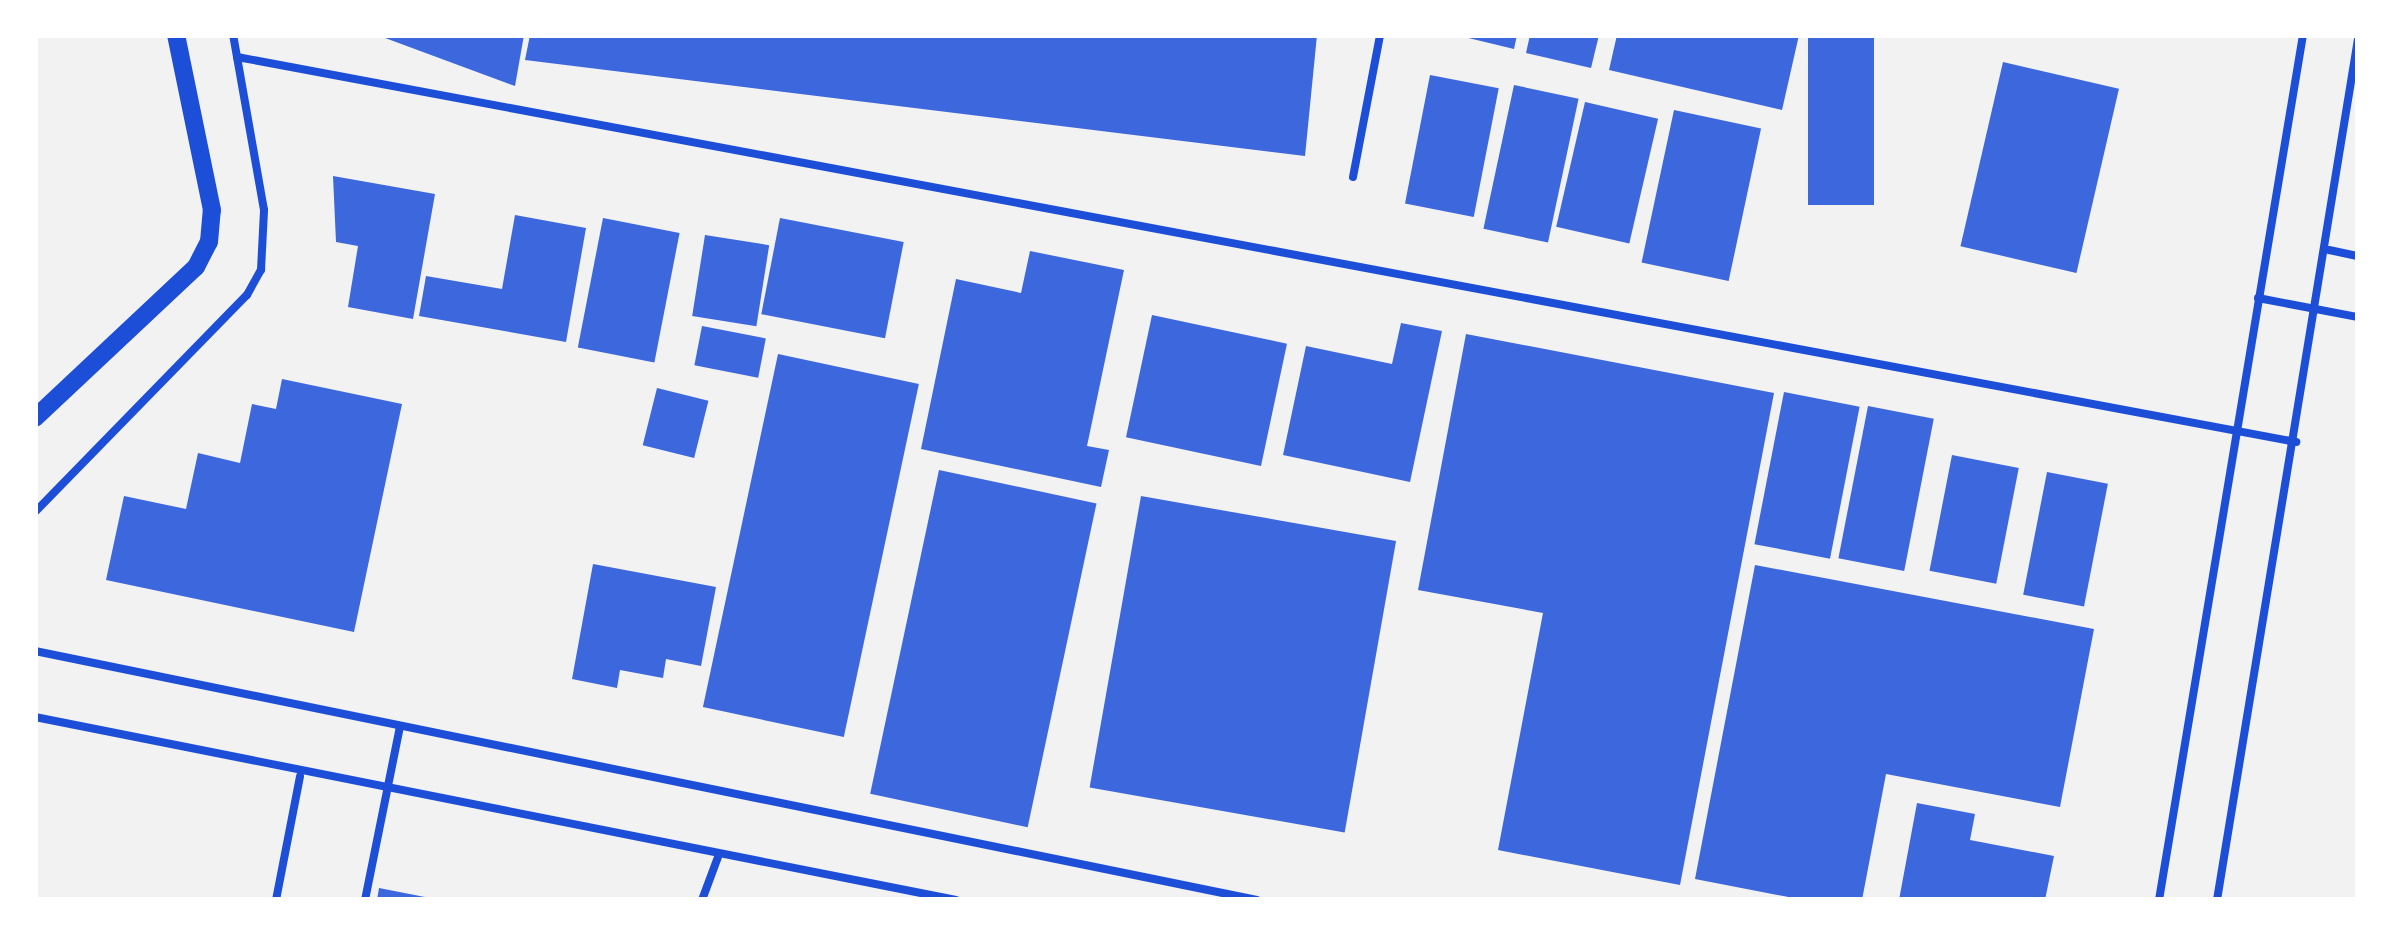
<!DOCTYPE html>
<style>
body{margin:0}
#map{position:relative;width:2393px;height:935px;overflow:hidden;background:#f2f2f2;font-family:Quicksand,sans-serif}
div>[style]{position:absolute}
.building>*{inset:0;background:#3d67dc;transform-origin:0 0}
.service>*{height:8px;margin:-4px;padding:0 4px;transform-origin:4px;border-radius:4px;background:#1d4ed8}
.tertiary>*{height:18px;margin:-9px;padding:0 9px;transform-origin:9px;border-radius:9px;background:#1d4ed8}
span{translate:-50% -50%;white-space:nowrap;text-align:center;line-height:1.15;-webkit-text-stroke:10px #fff;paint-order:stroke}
.frame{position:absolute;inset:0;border:38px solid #fff;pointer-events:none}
</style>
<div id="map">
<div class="building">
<i style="clip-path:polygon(377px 35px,524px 35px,515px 86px)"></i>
<i style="clip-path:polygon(530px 35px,1317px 35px,1305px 156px,525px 60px)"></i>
<i style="clip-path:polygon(1456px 35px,1517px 35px,1514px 49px)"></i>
<i style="clip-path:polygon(1530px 35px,1599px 35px,1591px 68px,1526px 53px)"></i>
<i style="clip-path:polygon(1617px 35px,1799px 35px,1782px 110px,1609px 70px)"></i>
<i style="left:1808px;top:35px;width:66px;height:170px"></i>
<i style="left:2003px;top:62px;width:119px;height:189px;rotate:13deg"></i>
<i style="left:1430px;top:75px;width:70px;height:131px;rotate:11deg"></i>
<i style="left:1514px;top:85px;width:66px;height:147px;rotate:12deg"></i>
<i style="left:1585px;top:102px;width:75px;height:128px;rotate:13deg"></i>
<i style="left:1674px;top:110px;width:89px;height:156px;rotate:12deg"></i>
<i style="clip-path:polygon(333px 176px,435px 194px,413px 319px,348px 307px,358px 246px,336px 242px)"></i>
<i style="clip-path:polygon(515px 215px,586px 228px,566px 342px,419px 316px,426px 276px,502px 289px)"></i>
<i style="left:603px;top:218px;width:78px;height:132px;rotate:11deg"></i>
<i style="left:780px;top:218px;width:126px;height:98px;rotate:11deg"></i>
<i style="left:705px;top:235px;width:65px;height:82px;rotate:9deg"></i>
<i style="clip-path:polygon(1030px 251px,1124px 270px,1087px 446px,1109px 450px,1101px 487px,921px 449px,956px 279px,1021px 293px)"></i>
<i style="left:1152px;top:315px;width:138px;height:125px;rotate:12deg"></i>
<i style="clip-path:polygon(1401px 323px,1442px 331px,1410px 482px,1283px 455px,1306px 346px,1392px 364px)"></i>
<i style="left:702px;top:326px;width:65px;height:40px;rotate:11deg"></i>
<i style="clip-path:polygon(1466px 334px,1774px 393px,1680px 885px,1498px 850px,1543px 613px,1418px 590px)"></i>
<i style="left:778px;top:354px;width:144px;height:361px;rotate:12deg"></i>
<i style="clip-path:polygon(282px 379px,402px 404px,354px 632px,106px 580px,124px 496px,186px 509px,198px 453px,240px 463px,252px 404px,276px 409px)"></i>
<i style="left:657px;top:388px;width:53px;height:59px;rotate:14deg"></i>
<i style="left:1784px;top:392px;width:77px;height:155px;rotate:11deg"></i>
<i style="left:1868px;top:406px;width:67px;height:155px;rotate:11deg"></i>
<i style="left:1952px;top:455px;width:68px;height:118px;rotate:11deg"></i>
<i style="left:939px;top:470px;width:161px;height:331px;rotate:12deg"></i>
<i style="left:2047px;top:472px;width:62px;height:125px;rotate:11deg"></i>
<i style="left:1141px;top:496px;width:259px;height:296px;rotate:10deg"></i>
<i style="clip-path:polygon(593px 564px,716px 587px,701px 666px,666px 659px,663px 678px,620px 670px,617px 688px,572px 679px)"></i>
<i style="clip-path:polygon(1755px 565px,2094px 629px,2060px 807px,1886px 774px,1862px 900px,1804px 900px,1695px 879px)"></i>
<i style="clip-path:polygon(1917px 803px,1975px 814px,1970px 840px,2054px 856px,2045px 900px,1899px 900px)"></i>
<i style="clip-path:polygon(379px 888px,430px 898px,430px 900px,377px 900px)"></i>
</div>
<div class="service">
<i style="left:237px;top:57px;width:2095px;rotate:10.59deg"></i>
<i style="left:1353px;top:177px;width:145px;rotate:-79.2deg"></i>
<i style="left:2329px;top:250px;width:30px;rotate:12deg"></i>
<i style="left:2258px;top:298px;width:102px;rotate:10.8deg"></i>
<i style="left:35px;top:512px;width:303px;rotate:-45.7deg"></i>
<i style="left:247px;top:295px;width:29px;rotate:-61deg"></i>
<i style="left:261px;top:270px;width:60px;rotate:-87.1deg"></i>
<i style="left:264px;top:210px;width:178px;rotate:-100deg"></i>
<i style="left:35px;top:651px;width:1247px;rotate:11.52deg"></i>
<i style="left:35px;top:717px;width:939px;rotate:11.24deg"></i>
<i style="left:276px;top:900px;width:126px;rotate:-79deg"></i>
<i style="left:365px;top:900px;width:177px;rotate:-78.6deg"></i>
<i style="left:702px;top:900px;width:46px;rotate:-69.6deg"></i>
<i style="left:2159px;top:900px;width:877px;rotate:-80.55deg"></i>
<i style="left:2217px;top:900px;width:872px;rotate:-80.7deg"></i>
</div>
<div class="tertiary">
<i style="left:35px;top:418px;width:221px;rotate:-43.2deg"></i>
<i style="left:196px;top:267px;width:28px;rotate:-63deg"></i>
<i style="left:209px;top:242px;width:32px;rotate:-85deg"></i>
<i style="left:212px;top:210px;width:179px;rotate:-101.6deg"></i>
</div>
<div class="frame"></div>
</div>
